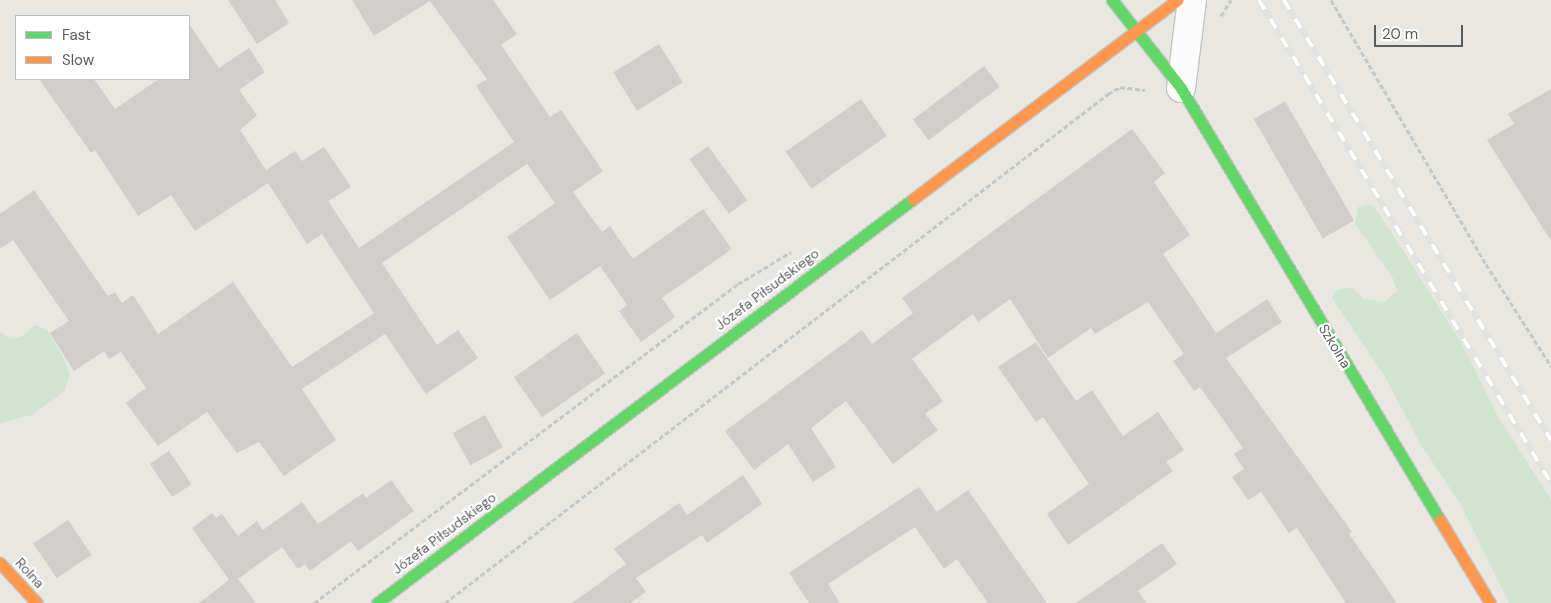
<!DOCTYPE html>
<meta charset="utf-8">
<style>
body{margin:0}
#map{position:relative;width:1551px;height:603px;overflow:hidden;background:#e8e7e2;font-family:"DM Sans",sans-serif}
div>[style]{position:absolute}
.green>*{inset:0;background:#d0e4cf}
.building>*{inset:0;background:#cfcecb;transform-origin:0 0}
.path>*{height:3px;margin-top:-1.5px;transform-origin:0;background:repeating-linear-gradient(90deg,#c4c8c6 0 5px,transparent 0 7.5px)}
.roads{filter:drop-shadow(1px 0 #c4c4c3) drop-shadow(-1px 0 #c4c4c3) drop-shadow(0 1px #c4c4c3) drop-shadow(0 -1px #c4c4c3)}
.street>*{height:28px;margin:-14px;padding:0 14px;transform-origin:14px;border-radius:14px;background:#fcfbfb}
.fast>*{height:11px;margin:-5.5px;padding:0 5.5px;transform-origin:5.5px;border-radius:5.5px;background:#63d668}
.slow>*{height:11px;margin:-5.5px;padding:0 5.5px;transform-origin:5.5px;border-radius:5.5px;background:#ff974d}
.rail>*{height:5.5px;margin-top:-2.75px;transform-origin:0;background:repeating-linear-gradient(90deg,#fff 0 11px,#e1e2e1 0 22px);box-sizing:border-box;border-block:1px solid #e1e2e1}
span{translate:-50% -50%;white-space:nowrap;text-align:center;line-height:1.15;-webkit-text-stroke:4.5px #fff;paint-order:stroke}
.street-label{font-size:14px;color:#585b60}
.legend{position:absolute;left:15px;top:15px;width:175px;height:65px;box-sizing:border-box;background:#fff;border:1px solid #bcbdbf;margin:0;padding:6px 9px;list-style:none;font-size:15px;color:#585b60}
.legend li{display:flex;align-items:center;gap:10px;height:25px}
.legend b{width:25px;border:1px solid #bcbdbf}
.scale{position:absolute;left:1374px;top:25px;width:89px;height:22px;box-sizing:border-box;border:2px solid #585b60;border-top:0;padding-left:6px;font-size:15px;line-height:18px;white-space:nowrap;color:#585b60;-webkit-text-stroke:4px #fff;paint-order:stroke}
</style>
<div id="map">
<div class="green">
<i style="clip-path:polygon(1366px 205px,1374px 206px,1408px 258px,1466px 351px,1497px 415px,1551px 500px,1551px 603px,1509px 603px,1460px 503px,1421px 445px,1384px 375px,1332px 298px,1338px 289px,1353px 288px,1363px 299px,1385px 302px,1397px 291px,1392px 276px,1355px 224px,1358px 207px)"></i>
<i style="clip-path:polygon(35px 325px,47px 330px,62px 355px,70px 374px,64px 392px,32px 415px,0 423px,0 332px,10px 339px,23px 336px)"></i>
</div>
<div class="building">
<i style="clip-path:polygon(228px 0,275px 0,289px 23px,257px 44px)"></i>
<i style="clip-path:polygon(352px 0,493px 0,517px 34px,501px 45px,550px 117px,561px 110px,603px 171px,573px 192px,602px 232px,610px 226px,633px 259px,703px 209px,732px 249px,662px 298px,675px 317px,641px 342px,619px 311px,627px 305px,600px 266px,550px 300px,507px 237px,555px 203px,527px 164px,382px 263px,437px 345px,458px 330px,478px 358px,426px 394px,385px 334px,302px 389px,336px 440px,284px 476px,259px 442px,237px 453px,207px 412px,158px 446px,126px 403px,146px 388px,121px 352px,109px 359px,104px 351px,74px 371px,50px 333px,69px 321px,13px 240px,0 249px,0 214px,34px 190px,108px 296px,115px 292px,122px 303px,133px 295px,158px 334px,233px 282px,292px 367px,374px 313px,322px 234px,307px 244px,268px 183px,195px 231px,171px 195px,138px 216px,95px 150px,91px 153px,39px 79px,94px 79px,115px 109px,159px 79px,189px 79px,189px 24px,219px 68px,249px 48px,265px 72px,239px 90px,257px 115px,240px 130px,266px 170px,295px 151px,302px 161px,324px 147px,351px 187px,328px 201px,359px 248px,514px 142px,476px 86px,487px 79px,430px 1px,374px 36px)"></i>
<i style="left:659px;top:44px;width:45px;height:54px;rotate:58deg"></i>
<i style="left:984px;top:66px;width:26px;height:89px;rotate:53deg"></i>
<i style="clip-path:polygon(1551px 89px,1551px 241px,1487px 140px,1514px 124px,1508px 114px)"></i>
<i style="left:861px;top:99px;width:45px;height:92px;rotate:55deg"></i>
<i style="left:1285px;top:101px;width:138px;height:36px;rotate:60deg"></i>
<i style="clip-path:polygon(1132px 129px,1165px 173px,1154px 182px,1190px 235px,1163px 254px,1216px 333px,1267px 299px,1282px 322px,1226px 358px,1352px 532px,1349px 534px,1397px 603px,1346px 603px,1297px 528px,1289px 533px,1261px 492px,1248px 500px,1232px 477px,1244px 469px,1234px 454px,1243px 448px,1200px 387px,1194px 391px,1173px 361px,1184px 354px,1148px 302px,1095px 334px,1091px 328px,1048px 358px,1010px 299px,978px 322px,973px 314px,912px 359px,943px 401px,925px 414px,938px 430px,893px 464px,846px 401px,811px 428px,836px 467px,813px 482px,788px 444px,754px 470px,725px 431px,862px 330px,872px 344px,913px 313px,902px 298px)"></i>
<i style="left:708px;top:146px;width:67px;height:23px;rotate:54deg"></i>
<i style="left:577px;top:333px;width:49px;height:77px;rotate:55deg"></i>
<i style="clip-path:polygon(1036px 342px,1076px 401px,1092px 390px,1123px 436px,1158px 412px,1184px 450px,1166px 462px,1173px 471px,1068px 545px,1047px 514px,1089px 484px,1043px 417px,1036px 422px,998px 367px)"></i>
<i style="left:485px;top:415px;width:37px;height:37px;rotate:61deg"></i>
<i style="left:169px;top:451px;width:40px;height:23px;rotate:56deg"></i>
<i style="clip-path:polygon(743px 475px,762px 504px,707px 543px,702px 535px,636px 578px,646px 592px,630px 603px,572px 603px,626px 564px,614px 549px,679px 503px,687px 515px)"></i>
<i style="clip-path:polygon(391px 480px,414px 511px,358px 551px,351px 541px,310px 571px,305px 564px,298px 569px,282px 547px,238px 579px,256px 603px,199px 603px,229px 580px,192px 528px,212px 513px,216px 518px,222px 514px,238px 536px,257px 521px,263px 530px,302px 502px,318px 524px,363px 493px,366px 498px)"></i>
<i style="clip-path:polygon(919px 487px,937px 512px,968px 490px,1047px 603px,988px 603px,957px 559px,944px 569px,915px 527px,828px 584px,840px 603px,809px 603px,789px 573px)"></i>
<i style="left:68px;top:520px;width:42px;height:42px;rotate:56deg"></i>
<i style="clip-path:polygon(1162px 543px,1177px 564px,1138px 591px,1147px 603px,1076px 603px)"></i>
</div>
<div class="path">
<i style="left:1331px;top:0;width:306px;rotate:59.6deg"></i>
<i style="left:1486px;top:264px;width:121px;rotate:57.5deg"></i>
<i style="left:1221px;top:16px;width:19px;rotate:-58deg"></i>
<i style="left:314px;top:603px;width:531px;rotate:-36.96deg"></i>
<i style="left:738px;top:284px;width:62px;rotate:-31.1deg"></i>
<i style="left:445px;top:603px;width:836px;rotate:-37.51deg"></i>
<i style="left:1108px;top:94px;width:14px;rotate:-30deg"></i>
<i style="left:1120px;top:87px;width:25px;rotate:7deg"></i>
</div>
<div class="roads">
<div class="street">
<i style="left:1181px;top:88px;width:89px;rotate:-82.9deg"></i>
</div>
<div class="fast">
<i style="left:1112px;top:0;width:112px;rotate:51.9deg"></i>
<i style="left:1181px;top:88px;width:504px;rotate:59.06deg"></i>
<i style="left:377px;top:603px;width:671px;rotate:-37.01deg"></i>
</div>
<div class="slow">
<i style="left:913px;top:199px;width:331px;rotate:-37deg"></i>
<i style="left:1440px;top:520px;width:97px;rotate:58.9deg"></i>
<i style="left:0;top:563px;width:54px;rotate:47.2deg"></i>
</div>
</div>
<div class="rail">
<i style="left:1259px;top:0;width:564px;rotate:58.84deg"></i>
<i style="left:1284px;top:0;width:515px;rotate:58.75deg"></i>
</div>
<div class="street-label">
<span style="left:767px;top:289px;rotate:-37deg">Józefa Piłsudskiego</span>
<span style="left:1335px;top:346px;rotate:59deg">Szkolna</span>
<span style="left:444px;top:533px;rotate:-37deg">Józefa Piłsudskiego</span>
<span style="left:30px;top:573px;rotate:47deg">Rolna</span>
</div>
<ul class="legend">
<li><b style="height:6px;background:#63d668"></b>Fast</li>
<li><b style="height:6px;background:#ff974d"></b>Slow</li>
</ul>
<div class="scale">20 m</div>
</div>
